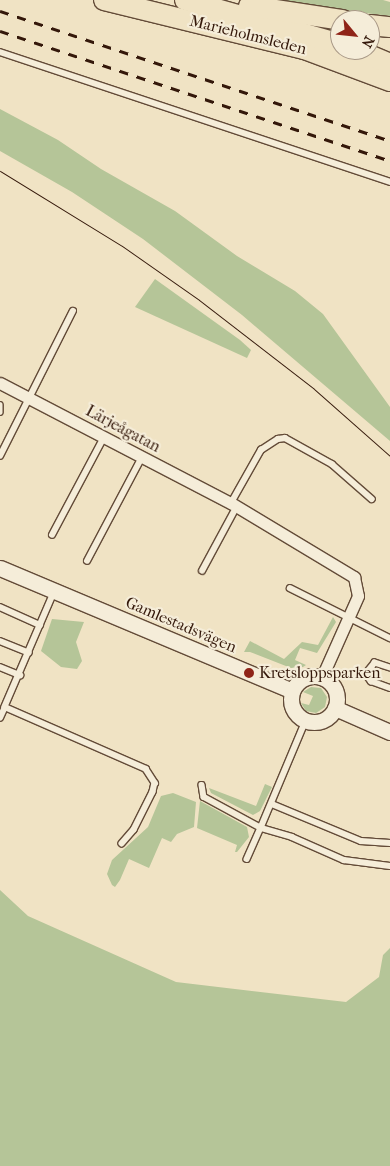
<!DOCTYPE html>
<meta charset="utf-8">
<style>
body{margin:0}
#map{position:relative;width:390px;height:1166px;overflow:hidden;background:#f0e3c4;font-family:"IM FELL French Canon",serif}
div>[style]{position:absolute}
.green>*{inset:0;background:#b5c598}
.roads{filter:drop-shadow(1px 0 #634b38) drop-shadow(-1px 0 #634b38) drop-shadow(0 1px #634b38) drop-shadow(0 -1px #634b38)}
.service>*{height:5.5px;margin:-2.75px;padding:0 2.75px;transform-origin:2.75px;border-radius:2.75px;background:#f5edd9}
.minor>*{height:11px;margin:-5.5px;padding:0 5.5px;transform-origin:5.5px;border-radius:5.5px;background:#f5edd9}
.tertiary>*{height:15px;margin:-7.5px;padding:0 7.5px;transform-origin:7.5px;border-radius:7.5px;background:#f5edd9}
.tertiary>.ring{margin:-7.5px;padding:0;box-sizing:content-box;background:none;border:15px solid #f5edd9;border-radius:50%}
.trunk>*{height:20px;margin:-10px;padding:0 10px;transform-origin:10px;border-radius:10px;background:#f0e3c4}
.tram>*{height:1px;margin:-0.5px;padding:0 0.5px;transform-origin:0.5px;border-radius:0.5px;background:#34180a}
.rail>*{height:3px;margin-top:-1.5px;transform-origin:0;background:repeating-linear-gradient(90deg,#34180a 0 9px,transparent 0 18px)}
.dots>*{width:14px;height:14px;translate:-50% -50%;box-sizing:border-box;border:2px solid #f5edd9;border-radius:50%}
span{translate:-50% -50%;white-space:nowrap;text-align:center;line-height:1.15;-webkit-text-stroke:4.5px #f5edd9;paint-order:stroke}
.street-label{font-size:16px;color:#34180a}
.poi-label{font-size:16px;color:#34180a}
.left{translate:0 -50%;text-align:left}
.north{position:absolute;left:330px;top:10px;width:50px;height:50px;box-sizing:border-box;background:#f5edd9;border:1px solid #a89886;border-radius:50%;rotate:118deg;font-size:14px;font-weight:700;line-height:20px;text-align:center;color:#34180a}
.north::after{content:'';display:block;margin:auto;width:18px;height:22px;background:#8f2418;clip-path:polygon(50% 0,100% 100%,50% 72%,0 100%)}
</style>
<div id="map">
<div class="green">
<i style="clip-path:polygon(254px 0,383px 0,390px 2px,390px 16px)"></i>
<i style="clip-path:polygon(0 109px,58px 140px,101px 169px,175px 211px,237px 256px,295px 291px,323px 314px,390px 407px,390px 441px,242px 315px,143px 239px,72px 192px,0 151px)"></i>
<i style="clip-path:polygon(155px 279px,240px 340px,251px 350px,247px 358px,135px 307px)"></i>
<i style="clip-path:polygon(333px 617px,336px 622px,317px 653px,300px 648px,295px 660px,306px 665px,303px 667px,291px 668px,250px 652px,244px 652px,250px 641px,284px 659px,302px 642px,318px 645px)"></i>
<i style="clip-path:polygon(52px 619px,84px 622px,76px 642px,82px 661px,77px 669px,61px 667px,41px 651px)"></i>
<i style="clip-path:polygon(311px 687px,321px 688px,327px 697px,325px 707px,316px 713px,306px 711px,301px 703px,309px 705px,313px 696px,303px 692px)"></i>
<i style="clip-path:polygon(265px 784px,272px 787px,260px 811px,253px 815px,211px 793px,209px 788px,256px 806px)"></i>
<i style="clip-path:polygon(173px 793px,196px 802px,194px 827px,177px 834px,171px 842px,162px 838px,149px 868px,129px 859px,120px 880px,115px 887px,112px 885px,107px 874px,112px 860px,148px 827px,161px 796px)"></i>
<i style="clip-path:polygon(200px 801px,247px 827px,249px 837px,237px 852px,235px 852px,237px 845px,197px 828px)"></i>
<i style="clip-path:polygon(0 890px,28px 916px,176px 982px,346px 1002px,379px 977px,383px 955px,390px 948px,390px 1166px,0 1166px)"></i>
</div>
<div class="roads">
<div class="service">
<i style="left:0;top:52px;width:411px;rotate:18.4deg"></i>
<i style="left:0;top:405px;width:7px;rotate:90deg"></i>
<i style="left:0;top:456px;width:162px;rotate:-63.3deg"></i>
<i style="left:231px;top:503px;width:61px;rotate:-60.5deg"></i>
<i style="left:261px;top:450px;width:20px;rotate:-33deg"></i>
<i style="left:278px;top:439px;width:7px;rotate:-8deg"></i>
<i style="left:285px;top:438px;width:54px;rotate:29deg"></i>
<i style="left:332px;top:464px;width:53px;rotate:41.2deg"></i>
<i style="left:52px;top:535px;width:111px;rotate:-62deg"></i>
<i style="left:87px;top:561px;width:118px;rotate:-62.1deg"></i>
<i style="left:202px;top:571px;width:74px;rotate:-61.7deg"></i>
<i style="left:290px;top:588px;width:112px;rotate:26.6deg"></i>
<i style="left:54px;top:593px;width:124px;rotate:113.3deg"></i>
<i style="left:5px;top:707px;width:154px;rotate:23.7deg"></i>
<i style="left:146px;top:769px;width:17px;rotate:57deg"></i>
<i style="left:155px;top:783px;width:9px;rotate:103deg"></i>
<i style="left:153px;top:792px;width:42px;rotate:116.6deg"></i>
<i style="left:134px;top:830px;width:18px;rotate:131deg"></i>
<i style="left:0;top:607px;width:44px;rotate:24.2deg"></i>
<i style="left:0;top:641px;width:31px;rotate:22deg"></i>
<i style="left:0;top:667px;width:22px;rotate:22deg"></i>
<i style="left:390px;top:668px;width:16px;rotate:-162deg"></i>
<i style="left:375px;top:663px;width:14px;rotate:129deg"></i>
<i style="left:366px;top:674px;width:9px;rotate:54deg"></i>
<i style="left:371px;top:681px;width:20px;rotate:20deg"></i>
<i style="left:0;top:718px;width:12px;rotate:-66deg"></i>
<i style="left:306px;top:721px;width:116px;rotate:112.8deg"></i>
<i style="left:261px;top:828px;width:32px;rotate:16deg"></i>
<i style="left:292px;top:837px;width:57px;rotate:23.9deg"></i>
<i style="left:344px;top:860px;width:46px;rotate:7.4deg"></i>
<i style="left:202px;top:785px;width:12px;rotate:81deg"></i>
<i style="left:204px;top:797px;width:65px;rotate:28.5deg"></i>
<i style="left:261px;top:828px;width:34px;rotate:114deg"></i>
<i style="left:272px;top:804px;width:96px;rotate:22.6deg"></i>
<i style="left:361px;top:841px;width:29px;rotate:4deg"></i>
</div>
<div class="minor">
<i style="left:0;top:383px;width:260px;rotate:27.5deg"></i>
<i style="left:231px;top:503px;width:144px;rotate:31deg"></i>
<i style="left:354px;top:577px;width:19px;rotate:78deg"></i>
<i style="left:358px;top:596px;width:89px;rotate:114deg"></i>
</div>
<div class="tertiary">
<i style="left:0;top:568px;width:317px;rotate:22.8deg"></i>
<i class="ring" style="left:291px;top:676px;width:31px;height:31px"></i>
<i style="left:335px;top:708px;width:60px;rotate:23.6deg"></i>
</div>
<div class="trunk">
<i style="left:104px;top:0;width:206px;rotate:13.8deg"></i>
<i style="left:304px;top:49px;width:92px;rotate:20.4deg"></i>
<i style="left:185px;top:0;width:161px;rotate:15.8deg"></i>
<i style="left:249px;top:6px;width:95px;rotate:8.5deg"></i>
<i style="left:370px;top:25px;width:20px;rotate:6deg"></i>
<i style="left:357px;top:50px;width:36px;rotate:23deg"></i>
</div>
</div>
<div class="tram">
<i style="left:0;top:171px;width:143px;rotate:31.6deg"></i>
<i style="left:122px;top:246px;width:94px;rotate:35deg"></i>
<i style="left:199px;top:300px;width:145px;rotate:37.7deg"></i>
<i style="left:314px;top:389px;width:101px;rotate:41.4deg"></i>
</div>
<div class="rail">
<i style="left:0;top:11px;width:411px;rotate:18.4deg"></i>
<i style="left:0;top:31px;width:411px;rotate:18.4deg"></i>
</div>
<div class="dots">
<i style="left:249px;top:673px;background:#8f2418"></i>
</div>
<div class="street-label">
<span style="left:248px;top:35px;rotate:14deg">Marieholmsleden</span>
<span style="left:123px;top:429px;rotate:28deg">Lärjeågatan</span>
<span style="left:181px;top:625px;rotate:23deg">Gamlestadsvägen</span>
</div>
<div class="poi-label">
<span class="left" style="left:259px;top:673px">Kretsloppsparken</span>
</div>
<div class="north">N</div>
</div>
